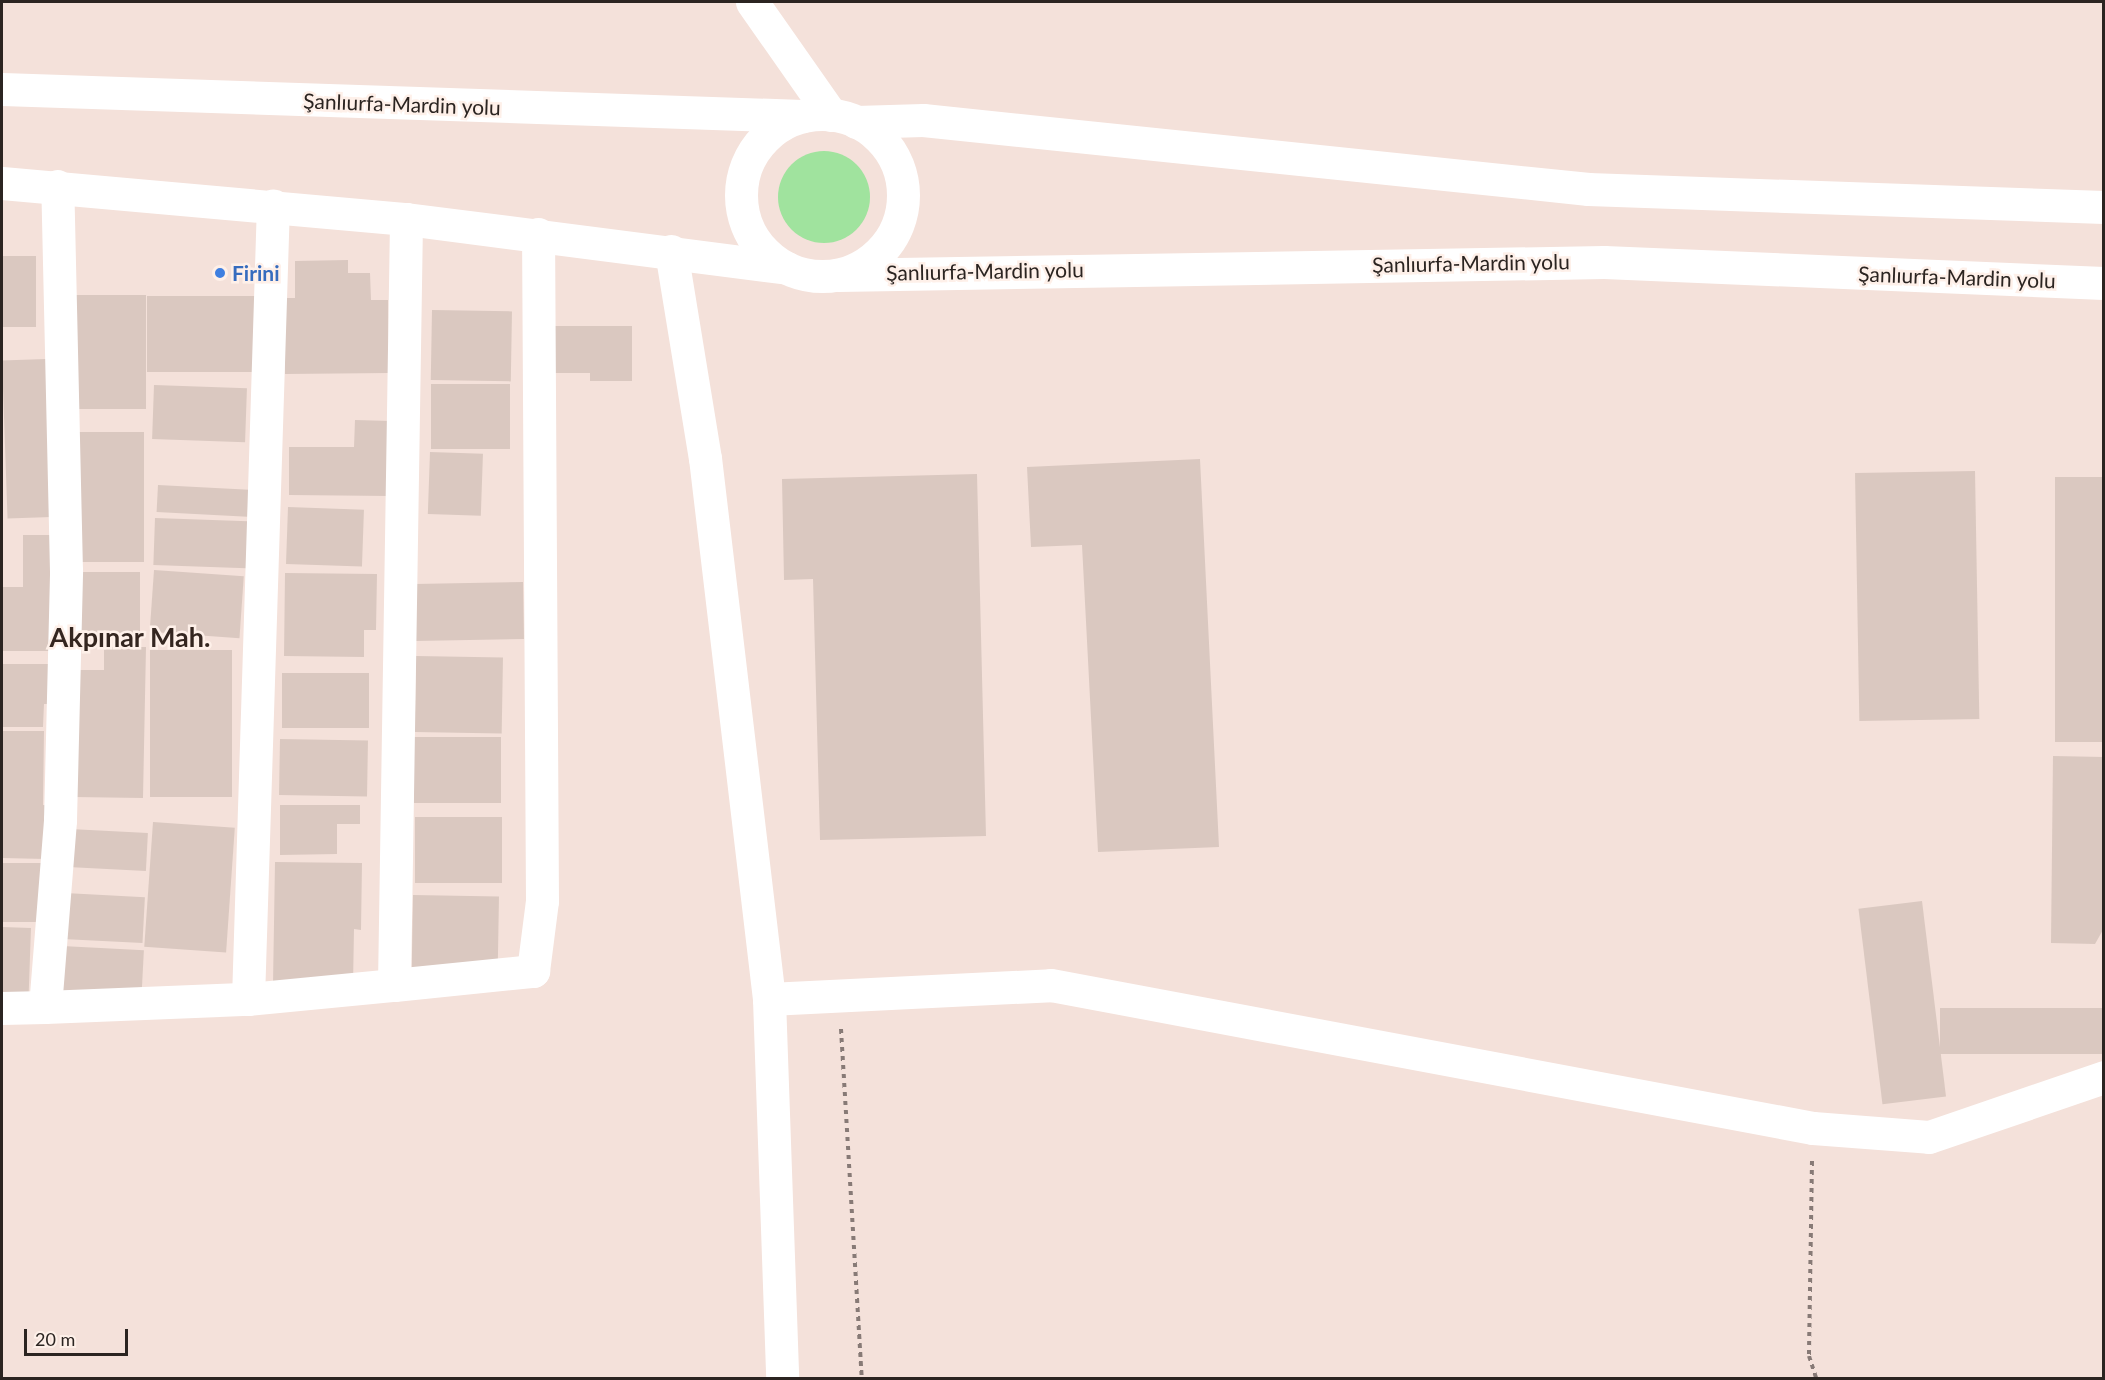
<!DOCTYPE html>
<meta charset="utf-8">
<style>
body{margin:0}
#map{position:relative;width:2105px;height:1380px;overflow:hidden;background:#f4e1da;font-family:Lato,sans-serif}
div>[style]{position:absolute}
.green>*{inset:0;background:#a0e39e}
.round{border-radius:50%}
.building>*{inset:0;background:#dac8c0;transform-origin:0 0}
.path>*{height:4px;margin-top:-2px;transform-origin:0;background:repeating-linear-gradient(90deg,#877a76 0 4.5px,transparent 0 9px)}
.minor>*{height:33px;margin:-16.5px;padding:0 16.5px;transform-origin:16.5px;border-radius:16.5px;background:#fff}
.highway>*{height:33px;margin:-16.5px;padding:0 16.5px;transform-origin:16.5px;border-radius:16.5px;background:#fff}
.highway>.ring{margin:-16.5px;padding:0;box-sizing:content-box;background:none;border:33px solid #fff;border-radius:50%}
.dots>*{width:16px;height:16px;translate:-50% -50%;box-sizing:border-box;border:3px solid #fef0e9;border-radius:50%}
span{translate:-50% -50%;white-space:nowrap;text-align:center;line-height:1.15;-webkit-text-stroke:5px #fef0e9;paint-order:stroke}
.street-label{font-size:21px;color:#2b2421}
.shop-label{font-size:21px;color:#366cbe;font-weight:700}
.left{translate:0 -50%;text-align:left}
.district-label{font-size:27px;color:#342620;font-weight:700}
.frame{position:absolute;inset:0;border:3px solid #2b2421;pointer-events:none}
.scale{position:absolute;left:24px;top:1329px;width:104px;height:27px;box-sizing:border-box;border:3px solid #2b2421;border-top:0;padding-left:8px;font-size:18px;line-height:21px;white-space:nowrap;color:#2b2421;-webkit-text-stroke:4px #fef0e9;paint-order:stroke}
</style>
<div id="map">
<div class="green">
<i class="round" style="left:778px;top:151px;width:92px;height:92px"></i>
</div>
<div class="building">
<i style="left:2px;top:256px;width:34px;height:71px"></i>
<i style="clip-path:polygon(348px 260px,348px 273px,370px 273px,371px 300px,388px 300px,389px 373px,285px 374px,284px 298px,295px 298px,295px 261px)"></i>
<i style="left:73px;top:295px;width:73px;height:114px"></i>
<i style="left:147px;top:296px;width:109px;height:76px"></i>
<i style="left:432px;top:310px;width:80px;height:70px;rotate:1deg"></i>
<i style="clip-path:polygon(548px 326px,632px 326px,632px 381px,590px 381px,590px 373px,548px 373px)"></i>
<i style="left:46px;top:359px;width:158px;height:44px;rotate:88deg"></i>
<i style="left:431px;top:384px;width:79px;height:65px"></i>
<i style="left:154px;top:385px;width:93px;height:54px;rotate:2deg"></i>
<i style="clip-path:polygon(355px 420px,391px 421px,390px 496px,289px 495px,289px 447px,354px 447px)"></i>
<i style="left:144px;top:432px;width:130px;height:74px;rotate:90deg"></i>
<i style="left:430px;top:452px;width:53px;height:62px;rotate:2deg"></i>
<i style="clip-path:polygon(1200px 459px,1219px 847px,1098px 852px,1082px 545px,1031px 547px,1027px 467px)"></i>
<i style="left:1975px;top:471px;width:248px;height:120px;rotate:89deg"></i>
<i style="clip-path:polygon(977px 474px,986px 836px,820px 840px,813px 579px,784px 580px,782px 479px)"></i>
<i style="left:2055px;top:477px;width:49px;height:265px"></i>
<i style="left:158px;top:485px;width:91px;height:27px;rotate:3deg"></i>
<i style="left:288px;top:507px;width:76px;height:57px;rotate:2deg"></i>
<i style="left:155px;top:518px;width:93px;height:47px;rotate:2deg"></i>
<i style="clip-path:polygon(23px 535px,56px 535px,56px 651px,2px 651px,2px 587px,23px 587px)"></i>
<i style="left:154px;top:570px;width:90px;height:62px;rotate:4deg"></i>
<i style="left:72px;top:572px;width:68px;height:62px"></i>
<i style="clip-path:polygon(285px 573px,377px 574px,376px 630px,364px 630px,364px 657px,284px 656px)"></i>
<i style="left:523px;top:582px;width:57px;height:109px;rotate:89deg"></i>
<i style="clip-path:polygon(104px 647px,146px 647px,143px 798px,74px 797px,75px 670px,104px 670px)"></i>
<i style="left:150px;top:650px;width:82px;height:147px"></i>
<i style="left:416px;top:656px;width:87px;height:76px;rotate:1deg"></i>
<i style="clip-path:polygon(2px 664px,50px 664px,56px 704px,44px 704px,43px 727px,2px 727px)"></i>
<i style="left:282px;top:673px;width:87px;height:55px"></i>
<i style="clip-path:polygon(2px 731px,44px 731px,43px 805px,53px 806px,46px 859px,2px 858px)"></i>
<i style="left:414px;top:737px;width:87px;height:66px"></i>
<i style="left:280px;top:739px;width:88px;height:56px;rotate:1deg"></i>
<i style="clip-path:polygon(2053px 756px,2104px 757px,2104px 928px,2095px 944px,2051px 943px)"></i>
<i style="clip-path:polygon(280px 805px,360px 805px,360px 824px,337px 824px,337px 854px,280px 855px)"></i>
<i style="left:415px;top:817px;width:87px;height:66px"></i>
<i style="left:153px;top:822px;width:82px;height:125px;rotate:4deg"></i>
<i style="left:70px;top:829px;width:78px;height:38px;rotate:3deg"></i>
<i style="clip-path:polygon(275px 862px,362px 863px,361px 930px,354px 929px,353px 985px,273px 984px)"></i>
<i style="left:2px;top:863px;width:41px;height:59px"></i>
<i style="left:65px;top:893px;width:80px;height:46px;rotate:3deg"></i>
<i style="left:413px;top:895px;width:86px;height:73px;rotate:1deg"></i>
<i style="left:1922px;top:901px;width:197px;height:64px;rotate:83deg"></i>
<i style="left:2px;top:927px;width:29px;height:70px;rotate:2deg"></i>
<i style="left:62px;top:946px;width:82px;height:54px;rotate:3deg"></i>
<i style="left:2104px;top:1008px;width:46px;height:164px;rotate:90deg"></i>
</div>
<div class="path">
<i style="left:841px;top:1029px;width:350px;rotate:86.6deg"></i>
<i style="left:1812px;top:1161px;width:195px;rotate:90.9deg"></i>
<i style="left:1809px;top:1356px;width:23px;rotate:72deg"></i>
</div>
<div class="minor">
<i style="left:752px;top:2px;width:138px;rotate:55deg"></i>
<i style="left:671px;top:251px;width:210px;rotate:80.7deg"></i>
<i style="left:705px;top:458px;width:545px;rotate:83.25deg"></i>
<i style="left:769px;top:999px;width:379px;rotate:88deg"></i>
<i style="left:394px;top:985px;width:140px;rotate:-5.8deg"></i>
<i style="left:533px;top:971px;width:71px;rotate:-82.7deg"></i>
<i style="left:542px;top:901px;width:667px;rotate:-90.34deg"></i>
<i style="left:248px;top:999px;width:147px;rotate:-5.5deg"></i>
<i style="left:394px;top:985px;width:766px;rotate:-89.1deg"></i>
<i style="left:769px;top:999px;width:282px;rotate:-2.8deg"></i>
<i style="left:1051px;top:985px;width:775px;rotate:10.63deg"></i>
<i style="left:1813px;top:1128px;width:116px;rotate:4.4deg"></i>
<i style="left:1929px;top:1137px;width:185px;rotate:-18.9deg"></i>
<i style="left:45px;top:1007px;width:203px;rotate:-2.3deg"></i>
<i style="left:248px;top:999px;width:794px;rotate:-88.2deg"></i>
<i style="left:2px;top:1008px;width:43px;rotate:-1.3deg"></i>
<i style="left:45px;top:1007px;width:188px;rotate:-85.4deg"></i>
<i style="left:60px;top:820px;width:249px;rotate:-88.6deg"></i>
<i style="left:66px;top:571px;width:385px;rotate:-91.3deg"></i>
</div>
<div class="highway">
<i style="left:2px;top:89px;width:801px;rotate:1.93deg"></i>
<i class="ring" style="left:741px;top:114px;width:129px;height:129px"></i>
<i style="left:856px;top:122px;width:67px;rotate:-1.7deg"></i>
<i style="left:923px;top:120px;width:669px;rotate:5.92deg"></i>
<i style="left:1588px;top:189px;width:516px;rotate:2deg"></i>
<i style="left:2px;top:183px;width:406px;rotate:5.1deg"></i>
<i style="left:406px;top:219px;width:383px;rotate:7.3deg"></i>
<i style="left:838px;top:275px;width:766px;rotate:-0.97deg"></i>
<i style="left:1604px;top:262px;width:500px;rotate:2.41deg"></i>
</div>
<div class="dots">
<i style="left:220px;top:273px;background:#3f7fe0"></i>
</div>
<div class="street-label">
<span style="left:402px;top:104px;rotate:2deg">Şanlıurfa-Mardin yolu</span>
<span style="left:1471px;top:263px;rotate:-1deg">Şanlıurfa-Mardin yolu</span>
<span style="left:985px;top:271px;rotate:-1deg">Şanlıurfa-Mardin yolu</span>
<span style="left:1957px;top:277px;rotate:2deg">Şanlıurfa-Mardin yolu</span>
</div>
<div class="shop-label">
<span class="left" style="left:232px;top:273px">Firini</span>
</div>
<div class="district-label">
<span style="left:130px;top:637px">Akpınar Mah.</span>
</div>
<div class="frame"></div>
<div class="scale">20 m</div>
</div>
